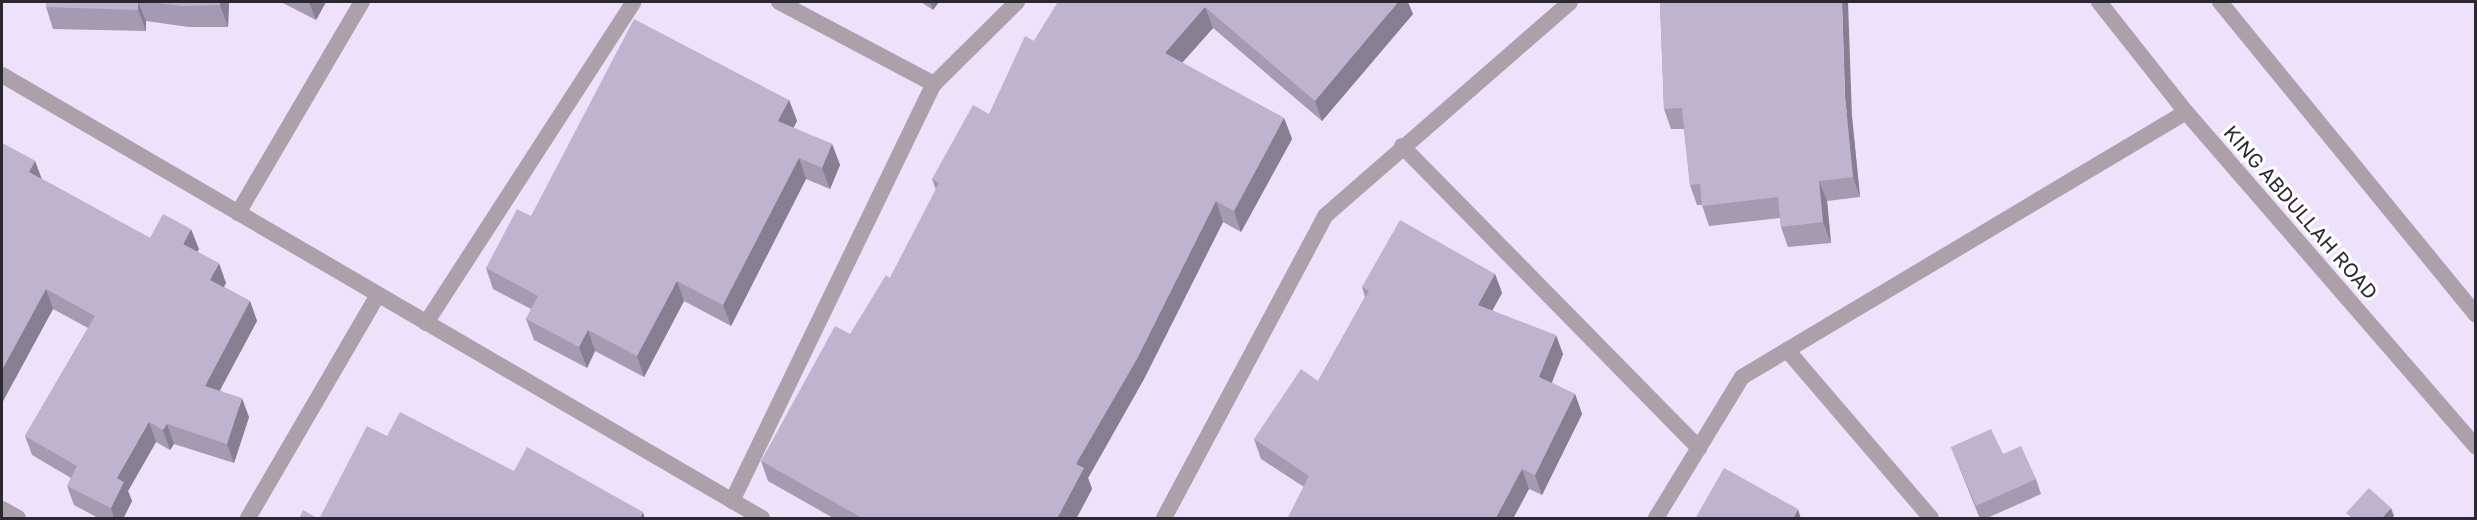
<!DOCTYPE html>
<style>
body{margin:0}
#map{position:relative;width:2477px;height:520px;overflow:hidden;background:#ede1fc;font-family:"Golos Text",sans-serif}
div>[style]{position:absolute}
.minor>*{height:16px;margin:-8px;padding:0 8px;transform-origin:8px;border-radius:8px;background:#aca1aa}
.tertiary>*{height:16px;margin:-8px;padding:0 8px;transform-origin:8px;border-radius:8px;background:#aca1aa}
.wall>*{inset:0;background:#a49bb2}
.shaded-wall>*{inset:0;background:#867e91}
.building>*{inset:0;background:#bfb4cf}
span{translate:-50% -50%;white-space:nowrap;text-align:center;line-height:1.15;-webkit-text-stroke:6px #fff;paint-order:stroke}
.street-label{font-size:20px;color:#2c2832}
.frame{position:absolute;inset:0;border:3px solid #2c2832;pointer-events:none}
</style>
<div id="map">
<div class="minor">
<i style="left:779px;top:2px;width:175px;rotate:27.9deg"></i>
<i style="left:2px;top:75px;width:880px;rotate:30.24deg"></i>
<i style="left:1402px;top:146px;width:424px;rotate:45.5deg"></i>
<i style="left:238px;top:213px;width:245px;rotate:-59.6deg"></i>
<i style="left:426px;top:323px;width:382px;rotate:-57.1deg"></i>
<i style="left:1787px;top:350px;width:221px;rotate:49.4deg"></i>
<i style="left:732px;top:501px;width:463px;rotate:-64.2deg"></i>
<i style="left:934px;top:84px;width:117px;rotate:-44.7deg"></i>
<i style="left:2px;top:509px;width:18px;rotate:29deg"></i>
<i style="left:248px;top:518px;width:258px;rotate:-59.8deg"></i>
<i style="left:1164px;top:518px;width:342px;rotate:-61.9deg"></i>
<i style="left:1325px;top:216px;width:325px;rotate:-41.1deg"></i>
<i style="left:1656px;top:518px;width:165px;rotate:-58.6deg"></i>
<i style="left:1742px;top:377px;width:517px;rotate:-30.83deg"></i>
</div>
<div class="tertiary">
<i style="left:2099px;top:2px;width:140px;rotate:51.7deg"></i>
<i style="left:2186px;top:112px;width:443px;rotate:49.1deg"></i>
<i style="left:2220px;top:2px;width:404px;rotate:50.7deg"></i>
</div>
<div class="wall">
<i style="clip-path:polygon(46px 2px,229px 2px,228px 27px,189px 27px,146px 21px,146px 31px,53px 29px,46px 7px)"></i>
<i style="clip-path:polygon(281px 2px,326px 2px,316px 20px)"></i>
<i style="clip-path:polygon(921px 2px,939px 2px,933px 10px)"></i>
<i style="clip-path:polygon(1058px 2px,1413px 14px,1322px 121px,1213px 28px,1182px 63px,1284px 118px,1292px 139px,1241px 232px,1223px 222px,1144px 379px,1088px 478px,1092px 489px,1076px 519px,835px 519px,768px 481px,761px 461px,890px 278px,936px 190px,932px 179px,989px 114px)"></i>
<i style="clip-path:polygon(1660px 2px,1852px 117px,1860px 197px,1827px 201px,1831px 243px,1788px 247px,1781px 227px,1780px 218px,1709px 226px,1702px 205px,1697px 205px,1690px 185px,1684px 129px,1671px 129px,1664px 109px)"></i>
<i style="clip-path:polygon(789px 100px,797px 121px,793px 128px,832px 144px,840px 165px,830px 189px,806px 179px,731px 326px,684px 301px,644px 377px,595px 351px,587px 368px,534px 340px,526px 319px,531px 309px,493px 289px,486px 268px,531px 216px)"></i>
<i style="clip-path:polygon(2px 143px,35px 161px,42px 179px,150px 238px,199px 249px,197px 251px,226px 283px,224px 287px,250px 301px,257px 321px,220px 390px,249px 417px,234px 463px,174px 444px,170px 450px,156px 442px,128px 491px,132px 501px,123px 519px,100px 519px,74px 505px,67px 486px,71px 478px,32px 455px,25px 436px,88px 328px,53px 309px,3px 401px,2px 400px)"></i>
<i style="clip-path:polygon(1495px 274px,1502px 293px,1492px 310px,1563px 354px,1552px 383px,1575px 394px,1582px 414px,1542px 495px,1529px 489px,1304px 487px,1261px 459px,1254px 439px,1318px 381px,1365px 297px,1362px 287px)"></i>
<i style="clip-path:polygon(1951px 447px,2003px 454px,2036px 479px,2041px 494px,1985px 519px,1980px 519px)"></i>
</div>
<div class="shaded-wall">
<i style="clip-path:polygon(138px 2px,146px 21px,146px 31px,138px 10px)"></i>
<i style="clip-path:polygon(220px 2px,229px 2px,228px 27px,220px 5px)"></i>
<i style="clip-path:polygon(309px 2px,326px 2px,316px 20px)"></i>
<i style="clip-path:polygon(930px 2px,939px 2px,933px 10px)"></i>
<i style="clip-path:polygon(1398px 2px,1408px 2px,1413px 14px,1322px 121px,1315px 101px)"></i>
<i style="clip-path:polygon(1842px 2px,1848px 2px,1852px 117px,1860px 197px,1853px 177px,1845px 97px)"></i>
<i style="clip-path:polygon(1205px 7px,1213px 28px,1172px 74px,1165px 53px)"></i>
<i style="clip-path:polygon(789px 100px,797px 121px,786px 142px,778px 121px)"></i>
<i style="clip-path:polygon(1284px 118px,1292px 139px,1241px 232px,1234px 211px)"></i>
<i style="clip-path:polygon(832px 144px,840px 165px,830px 189px,822px 168px)"></i>
<i style="clip-path:polygon(799px 158px,806px 179px,731px 326px,723px 305px)"></i>
<i style="clip-path:polygon(35px 161px,42px 181px,29px 172px)"></i>
<i style="clip-path:polygon(1819px 181px,1827px 201px,1831px 243px,1823px 222px)"></i>
<i style="clip-path:polygon(1216px 201px,1223px 222px,1144px 379px,1088px 478px,1092px 489px,1076px 519px,1057px 519px,1076px 464px)"></i>
<i style="clip-path:polygon(191px 229px,199px 249px,191px 263px,183px 244px)"></i>
<i style="clip-path:polygon(219px 263px,226px 283px,217px 299px,210px 280px)"></i>
<i style="clip-path:polygon(1495px 274px,1502px 293px,1485px 324px,1478px 305px)"></i>
<i style="clip-path:polygon(677px 281px,684px 301px,644px 377px,637px 356px)"></i>
<i style="clip-path:polygon(46px 289px,53px 309px,3px 401px,2px 398px,2px 370px)"></i>
<i style="clip-path:polygon(250px 301px,257px 321px,212px 405px,205px 386px)"></i>
<i style="clip-path:polygon(588px 330px,595px 351px,587px 368px,579px 347px)"></i>
<i style="clip-path:polygon(1556px 335px,1563px 354px,1546px 396px,1539px 377px)"></i>
<i style="clip-path:polygon(1575px 394px,1582px 414px,1542px 495px,1535px 475px)"></i>
<i style="clip-path:polygon(242px 398px,249px 417px,234px 463px,227px 444px)"></i>
<i style="clip-path:polygon(149px 422px,156px 442px,128px 491px,132px 501px,123px 519px,114px 519px,111px 508px,117px 478px)"></i>
<i style="clip-path:polygon(167px 424px,174px 444px,170px 450px,163px 430px)"></i>
<i style="clip-path:polygon(1522px 469px,1529px 489px,1513px 519px,1495px 519px)"></i>
<i style="clip-path:polygon(2391px 508px,2394px 516px,2391px 519px,2381px 519px)"></i>
<i style="clip-path:polygon(1798px 509px,1801px 519px,1793px 519px)"></i>
<i style="clip-path:polygon(643px 512px,645px 519px,639px 519px)"></i>
</div>
<div class="building">
<i style="clip-path:polygon(46px 2px,138px 2px,138px 10px,46px 7px)"></i>
<i style="clip-path:polygon(151px 2px,220px 2px,220px 5px,182px 6px)"></i>
<i style="clip-path:polygon(1058px 2px,1398px 2px,1315px 101px,1205px 7px,1165px 53px,1284px 118px,1234px 211px,1216px 201px,1137px 359px,1076px 464px,1084px 468px,1057px 519px,864px 519px,761px 461px,835px 326px,850px 334px,886px 275px,890px 278px,939px 183px,932px 179px,973px 105px,989px 114px,1025px 36px,1034px 41px)"></i>
<i style="clip-path:polygon(1660px 2px,1842px 2px,1845px 97px,1853px 177px,1819px 181px,1823px 222px,1781px 227px,1778px 197px,1702px 206px,1700px 184px,1690px 185px,1682px 108px,1664px 109px)"></i>
<i style="clip-path:polygon(634px 19px,789px 100px,778px 121px,832px 144px,822px 168px,799px 158px,723px 305px,677px 281px,637px 356px,588px 330px,579px 347px,526px 319px,538px 296px,486px 268px,517px 209px,531px 216px)"></i>
<i style="clip-path:polygon(2px 143px,35px 161px,29px 172px,150px 238px,163px 214px,191px 229px,183px 244px,219px 263px,210px 280px,250px 301px,205px 386px,242px 398px,227px 444px,167px 424px,163px 430px,149px 422px,117px 478px,124px 482px,111px 508px,67px 486px,77px 466px,25px 436px,95px 316px,46px 289px,2px 370px)"></i>
<i style="clip-path:polygon(1400px 220px,1495px 274px,1478px 305px,1556px 335px,1539px 377px,1575px 394px,1535px 475px,1522px 469px,1495px 519px,1287px 519px,1309px 476px,1254px 439px,1301px 369px,1318px 381px,1369px 291px,1362px 287px)"></i>
<i style="clip-path:polygon(400px 412px,514px 471px,527px 447px,643px 512px,639px 519px,319px 519px,367px 426px,387px 436px)"></i>
<i style="clip-path:polygon(1991px 429px,2003px 454px,2021px 446px,2036px 479px,1976px 506px,1951px 447px)"></i>
<i style="clip-path:polygon(1724px 468px,1798px 509px,1793px 519px,1695px 519px)"></i>
<i style="clip-path:polygon(2369px 488px,2391px 508px,2381px 519px,2353px 519px,2346px 513px)"></i>
<i style="clip-path:polygon(303px 510px,319px 519px,299px 519px)"></i>
</div>
<div class="street-label">
<span style="left:2301px;top:212px;rotate:49deg">KING ABDULLAH ROAD</span>
</div>
<div class="frame"></div>
</div>
